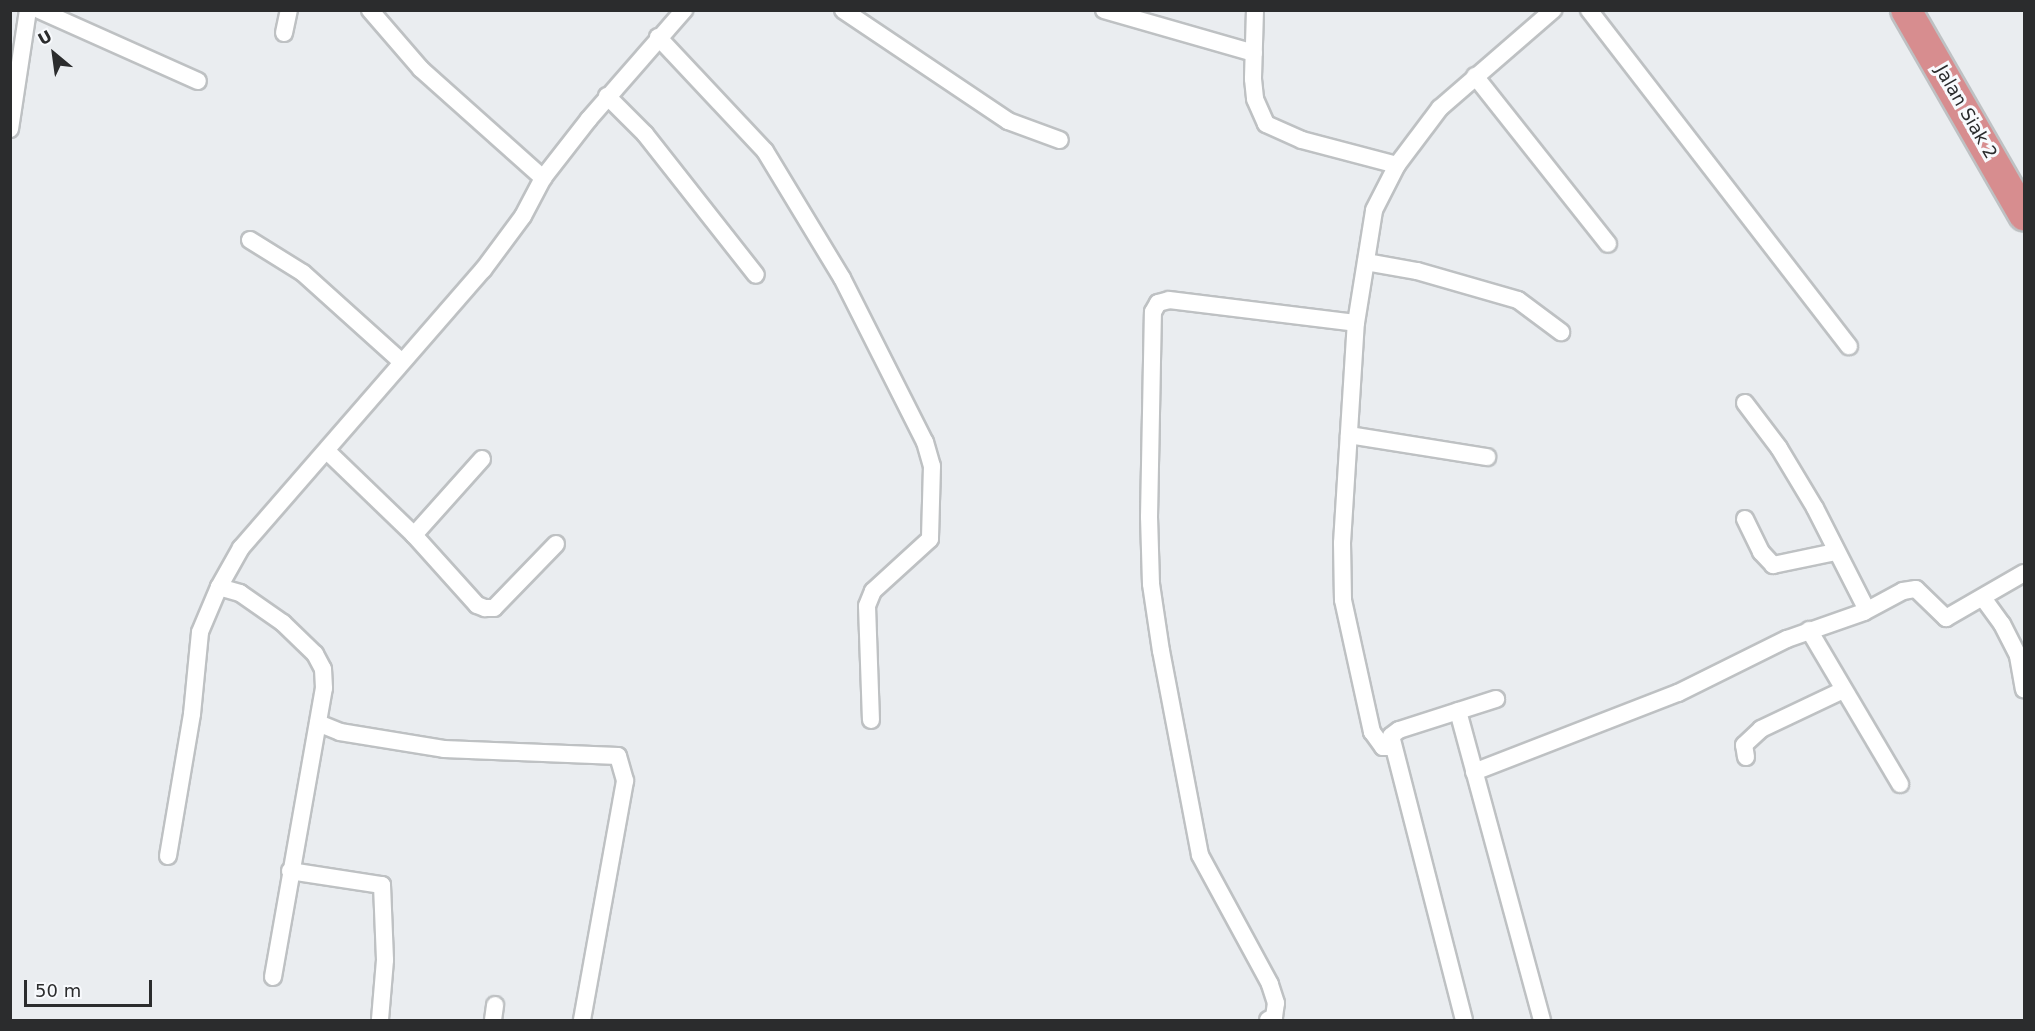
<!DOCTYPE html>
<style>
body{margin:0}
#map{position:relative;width:2035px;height:1031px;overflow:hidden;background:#eaedf0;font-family:"DejaVu Sans",sans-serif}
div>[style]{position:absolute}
.roads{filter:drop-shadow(2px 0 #bec1c3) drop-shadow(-2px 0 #bec1c3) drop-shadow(0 2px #bec1c3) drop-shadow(0 -2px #bec1c3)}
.street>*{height:16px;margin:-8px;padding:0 8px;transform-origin:8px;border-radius:8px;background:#fff}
.highway>*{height:30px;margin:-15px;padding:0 15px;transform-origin:15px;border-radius:15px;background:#d78d8f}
span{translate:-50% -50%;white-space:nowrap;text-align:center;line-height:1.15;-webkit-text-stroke:6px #f8fafd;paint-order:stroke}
.street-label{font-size:18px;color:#2b2c2d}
.frame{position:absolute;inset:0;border:12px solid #2b2c2d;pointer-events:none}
.north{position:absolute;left:24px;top:24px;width:60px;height:60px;-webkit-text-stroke:4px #f8fafd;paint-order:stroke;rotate:331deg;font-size:16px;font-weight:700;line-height:24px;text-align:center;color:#2b2c2d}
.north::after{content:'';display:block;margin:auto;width:21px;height:27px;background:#2b2c2d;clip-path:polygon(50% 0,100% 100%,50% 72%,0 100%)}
.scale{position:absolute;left:24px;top:980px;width:128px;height:27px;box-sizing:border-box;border:3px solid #2b2c2d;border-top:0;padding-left:8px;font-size:18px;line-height:21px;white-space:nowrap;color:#2b2c2d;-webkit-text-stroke:4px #f8fafd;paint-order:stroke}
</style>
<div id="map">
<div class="roads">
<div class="street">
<i style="left:39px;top:10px;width:174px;rotate:24.1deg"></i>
<i style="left:370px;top:10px;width:78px;rotate:49.2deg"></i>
<i style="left:421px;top:69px;width:164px;rotate:41.8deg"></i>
<i style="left:843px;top:10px;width:199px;rotate:33.9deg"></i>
<i style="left:1008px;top:121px;width:55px;rotate:20.1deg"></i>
<i style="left:1104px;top:10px;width:156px;rotate:16deg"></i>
<i style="left:1255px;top:10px;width:69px;rotate:91.7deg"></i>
<i style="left:1253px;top:79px;width:20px;rotate:84deg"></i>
<i style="left:1255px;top:99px;width:27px;rotate:66deg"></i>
<i style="left:1266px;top:124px;width:39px;rotate:24deg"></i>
<i style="left:1302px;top:140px;width:98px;rotate:14.7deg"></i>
<i style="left:1589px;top:10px;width:425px;rotate:52.3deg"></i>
<i style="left:284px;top:33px;width:24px;rotate:-78deg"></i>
<i style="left:658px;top:37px;width:156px;rotate:46.8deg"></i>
<i style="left:765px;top:151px;width:149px;rotate:58.8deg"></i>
<i style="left:842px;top:278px;width:184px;rotate:63.2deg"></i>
<i style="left:925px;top:442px;width:25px;rotate:74deg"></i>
<i style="left:932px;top:466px;width:73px;rotate:91.6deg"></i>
<i style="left:930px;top:539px;width:77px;rotate:137.6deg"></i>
<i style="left:873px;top:591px;width:16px;rotate:112deg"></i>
<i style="left:867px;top:606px;width:114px;rotate:88deg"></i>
<i style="left:1475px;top:76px;width:214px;rotate:51.6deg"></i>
<i style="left:607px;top:96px;width:54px;rotate:45deg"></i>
<i style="left:645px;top:134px;width:179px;rotate:51.8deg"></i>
<i style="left:10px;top:129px;width:120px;rotate:-81.4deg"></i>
<i style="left:250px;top:240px;width:62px;rotate:31.9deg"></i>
<i style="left:303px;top:273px;width:133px;rotate:42deg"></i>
<i style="left:1366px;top:262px;width:52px;rotate:10deg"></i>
<i style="left:1417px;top:271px;width:105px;rotate:16deg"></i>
<i style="left:1518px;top:300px;width:54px;rotate:36.7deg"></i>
<i style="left:1745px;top:403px;width:56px;rotate:52.9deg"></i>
<i style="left:1779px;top:448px;width:70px;rotate:59deg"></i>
<i style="left:1815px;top:508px;width:114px;rotate:63deg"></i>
<i style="left:1349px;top:435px;width:140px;rotate:9.1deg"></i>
<i style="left:327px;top:451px;width:121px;rotate:44deg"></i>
<i style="left:414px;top:535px;width:94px;rotate:48deg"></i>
<i style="left:477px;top:605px;width:9px;rotate:21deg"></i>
<i style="left:485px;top:608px;width:9px"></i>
<i style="left:494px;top:608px;width:89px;rotate:-45.9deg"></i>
<i style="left:1745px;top:519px;width:37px;rotate:64deg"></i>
<i style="left:1761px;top:552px;width:18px;rotate:47deg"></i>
<i style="left:1773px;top:565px;width:63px;rotate:-11.8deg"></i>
<i style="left:414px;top:535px;width:102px;rotate:-48.2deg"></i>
<i style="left:1983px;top:598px;width:32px;rotate:54deg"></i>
<i style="left:2002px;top:624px;width:36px;rotate:63deg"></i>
<i style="left:2018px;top:656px;width:34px;rotate:80deg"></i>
<i style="left:1809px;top:630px;width:179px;rotate:59.4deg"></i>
<i style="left:1458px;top:711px;width:320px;rotate:74.8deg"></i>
<i style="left:318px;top:723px;width:24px;rotate:22deg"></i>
<i style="left:340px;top:732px;width:105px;rotate:9.3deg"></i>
<i style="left:444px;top:749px;width:174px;rotate:2.3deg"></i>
<i style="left:618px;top:756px;width:26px;rotate:74deg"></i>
<i style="left:625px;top:781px;width:243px;rotate:100.2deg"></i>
<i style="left:1392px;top:747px;width:9px;rotate:180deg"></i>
<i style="left:1383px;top:747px;width:19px;rotate:-126deg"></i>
<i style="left:1372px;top:732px;width:135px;rotate:-102.4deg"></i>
<i style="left:1343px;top:600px;width:57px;rotate:-91deg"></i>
<i style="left:1342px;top:543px;width:220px;rotate:-86.4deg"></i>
<i style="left:1356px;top:323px;width:114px;rotate:-80.9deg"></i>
<i style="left:1374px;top:210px;width:51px;rotate:-62.9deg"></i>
<i style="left:1397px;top:165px;width:71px;rotate:-53deg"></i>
<i style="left:1440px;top:108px;width:150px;rotate:-40.9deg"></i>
<i style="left:1746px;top:757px;width:12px;rotate:-99deg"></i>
<i style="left:1744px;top:745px;width:23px;rotate:-43deg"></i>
<i style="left:1761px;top:729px;width:91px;rotate:-25.4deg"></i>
<i style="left:1474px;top:772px;width:219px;rotate:-21.2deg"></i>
<i style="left:1678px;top:693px;width:122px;rotate:-26.4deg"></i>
<i style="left:1787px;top:639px;width:82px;rotate:-19.3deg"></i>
<i style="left:1864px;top:612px;width:44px;rotate:-28.3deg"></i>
<i style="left:1903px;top:591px;width:13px;rotate:-9deg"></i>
<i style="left:1916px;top:589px;width:42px;rotate:44deg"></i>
<i style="left:1946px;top:618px;width:90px;rotate:-30deg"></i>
<i style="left:168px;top:856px;width:144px;rotate:-80.4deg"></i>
<i style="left:192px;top:714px;width:82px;rotate:-84.4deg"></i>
<i style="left:200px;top:632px;width:49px;rotate:-67.1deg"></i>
<i style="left:290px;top:871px;width:93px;rotate:8.7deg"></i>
<i style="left:382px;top:885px;width:75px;rotate:87.7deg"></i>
<i style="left:385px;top:960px;width:60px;rotate:94.8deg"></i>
<i style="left:273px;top:977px;width:293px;rotate:-80deg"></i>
<i style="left:324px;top:688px;width:19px;rotate:-93deg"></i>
<i style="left:323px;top:669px;width:17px;rotate:-118deg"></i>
<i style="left:315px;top:654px;width:45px;rotate:-135.9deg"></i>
<i style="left:283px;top:623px;width:52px;rotate:-145.1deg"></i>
<i style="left:240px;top:593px;width:22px;rotate:-164deg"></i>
<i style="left:219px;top:587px;width:45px;rotate:-60.6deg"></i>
<i style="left:241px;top:548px;width:369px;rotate:-49deg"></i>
<i style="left:483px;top:270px;width:67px;rotate:-53.5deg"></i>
<i style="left:523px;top:216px;width:43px;rotate:-62.2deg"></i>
<i style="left:543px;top:178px;width:75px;rotate:-52.1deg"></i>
<i style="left:589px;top:119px;width:145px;rotate:-48.9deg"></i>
<i style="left:493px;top:1020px;width:15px;rotate:-82deg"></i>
<i style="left:1268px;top:1020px;width:7px;rotate:-27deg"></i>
<i style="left:1274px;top:1017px;width:14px;rotate:-82deg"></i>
<i style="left:1276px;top:1003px;width:20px;rotate:-108deg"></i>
<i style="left:1270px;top:984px;width:147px;rotate:-118.5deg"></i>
<i style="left:1200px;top:855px;width:208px;rotate:-100.8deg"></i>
<i style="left:1161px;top:651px;width:68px;rotate:-98.5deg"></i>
<i style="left:1151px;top:584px;width:67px;rotate:-91.7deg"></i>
<i style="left:1149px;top:517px;width:205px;rotate:-88.9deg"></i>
<i style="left:1153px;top:312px;width:10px;rotate:-61deg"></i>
<i style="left:1158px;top:303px;width:11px;rotate:-15deg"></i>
<i style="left:1169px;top:300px;width:188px;rotate:7deg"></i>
<i style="left:1464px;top:1020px;width:293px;rotate:-104.4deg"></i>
<i style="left:1391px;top:736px;width:10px;rotate:-37deg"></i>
<i style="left:1399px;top:730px;width:102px;rotate:-17.7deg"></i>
</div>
<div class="highway">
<i style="left:1906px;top:10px;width:237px;rotate:60.1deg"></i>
</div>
</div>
<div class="street-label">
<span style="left:1966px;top:112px;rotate:60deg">Jalan Siak 2</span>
</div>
<div class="frame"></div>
<div class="north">U</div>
<div class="scale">50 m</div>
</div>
